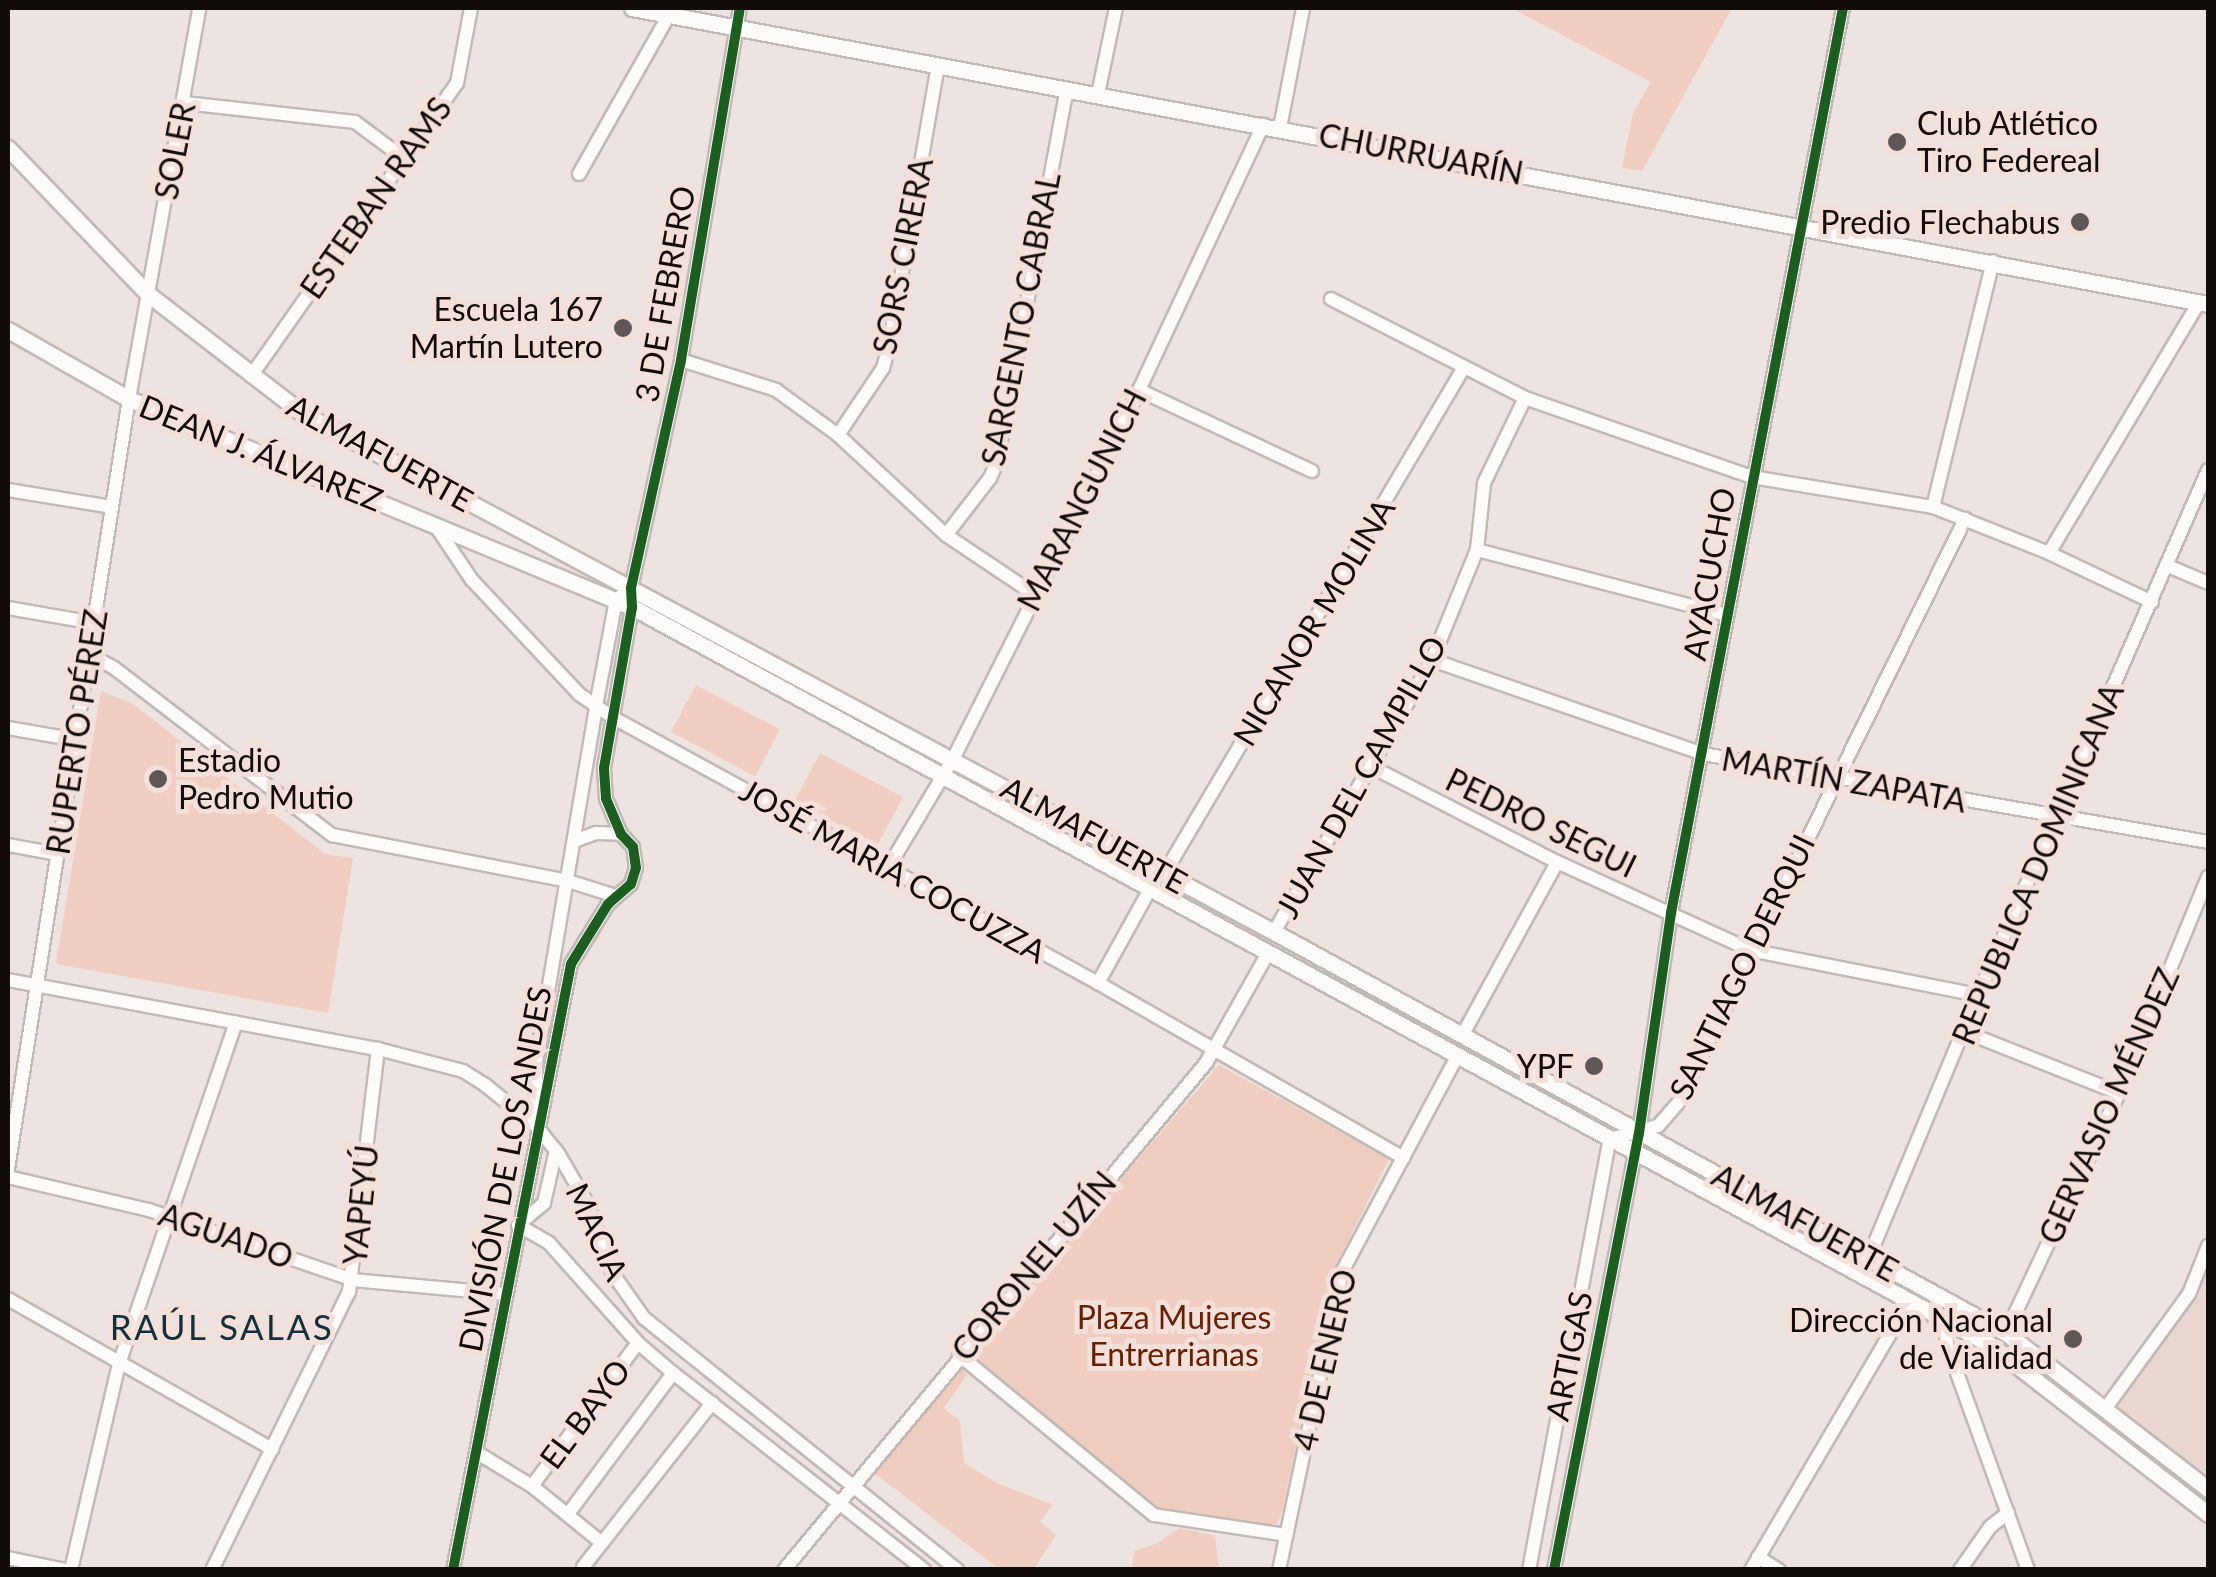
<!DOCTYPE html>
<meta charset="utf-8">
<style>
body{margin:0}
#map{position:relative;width:2216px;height:1577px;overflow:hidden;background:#ede3e0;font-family:Lato,sans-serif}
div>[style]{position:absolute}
.built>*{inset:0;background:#ebd7d1}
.green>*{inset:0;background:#f1ccc0;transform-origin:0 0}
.roads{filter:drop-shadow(2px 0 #c1b9b6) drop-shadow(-2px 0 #c1b9b6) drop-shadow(0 2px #c1b9b6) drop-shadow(0 -2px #c1b9b6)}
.minor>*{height:12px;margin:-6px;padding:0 6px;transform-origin:6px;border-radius:6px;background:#fcfbfa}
.major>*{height:15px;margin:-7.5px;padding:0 7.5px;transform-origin:7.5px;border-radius:7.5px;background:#fcfbfa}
.cycleway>*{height:10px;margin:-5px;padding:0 5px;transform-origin:5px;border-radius:5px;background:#1b5e20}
.dots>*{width:28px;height:28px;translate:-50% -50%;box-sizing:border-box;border:5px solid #f3e0da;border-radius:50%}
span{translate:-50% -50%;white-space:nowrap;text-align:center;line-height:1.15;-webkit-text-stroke:10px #f3e0da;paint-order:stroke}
.poi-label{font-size:32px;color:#120c0a}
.left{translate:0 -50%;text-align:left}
.right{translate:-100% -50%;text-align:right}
.street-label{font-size:32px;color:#120c0a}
.park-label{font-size:32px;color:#682003}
.neighbourhood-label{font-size:35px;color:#132f3b;letter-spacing:2.5px}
.frame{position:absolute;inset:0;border:10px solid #120c0a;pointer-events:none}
</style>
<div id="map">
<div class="built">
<i style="clip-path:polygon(2208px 1246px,2208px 1489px,2105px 1409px,2189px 1294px)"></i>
</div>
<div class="green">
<i style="clip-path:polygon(1512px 8px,1732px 8px,1642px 171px,1622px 168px,1633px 113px,1651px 82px)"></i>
<i style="left:696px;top:685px;width:95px;height:53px;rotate:28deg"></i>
<i style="clip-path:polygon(101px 691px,133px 704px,325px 854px,353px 858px,328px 1013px,56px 964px)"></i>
<i style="left:820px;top:753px;width:94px;height:54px;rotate:28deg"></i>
<i style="clip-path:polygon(1219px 1065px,1389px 1159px,1336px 1265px,1281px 1515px,1276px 1524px,1265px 1526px,1163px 1511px,974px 1357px,976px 1348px)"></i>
<i style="clip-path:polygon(959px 1365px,967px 1375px,944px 1408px,960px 1421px,964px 1463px,999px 1484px,1053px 1505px,1040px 1522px,1056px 1535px,1033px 1570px,999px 1569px,873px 1472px)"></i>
<i style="clip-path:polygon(1179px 1528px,1215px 1536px,1219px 1569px,1132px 1569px,1134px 1551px,1158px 1543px)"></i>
</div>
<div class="roads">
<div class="minor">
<i style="left:1098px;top:94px;width:88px;rotate:-78.2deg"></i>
<i style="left:185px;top:103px;width:171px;rotate:6.4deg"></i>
<i style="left:355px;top:122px;width:59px;rotate:36.7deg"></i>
<i style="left:1280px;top:128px;width:122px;rotate:-79.1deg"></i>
<i style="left:579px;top:174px;width:183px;rotate:-60.5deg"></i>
<i style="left:1331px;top:299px;width:218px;rotate:27deg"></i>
<i style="left:1525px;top:398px;width:240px;rotate:19.2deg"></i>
<i style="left:1752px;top:477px;width:183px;rotate:9.4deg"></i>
<i style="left:1933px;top:507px;width:125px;rotate:21.6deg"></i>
<i style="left:2049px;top:553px;width:114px;rotate:25.4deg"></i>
<i style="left:681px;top:360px;width:100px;rotate:17.5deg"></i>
<i style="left:776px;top:390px;width:77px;rotate:36deg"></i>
<i style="left:838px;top:435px;width:147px;rotate:42.8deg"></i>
<i style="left:946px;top:535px;width:106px;rotate:33.8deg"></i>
<i style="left:251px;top:376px;width:358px;rotate:-54.9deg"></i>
<i style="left:457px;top:83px;width:76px;rotate:-79.4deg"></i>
<i style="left:1139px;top:390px;width:191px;rotate:25.1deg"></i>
<i style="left:838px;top:435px;width:81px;rotate:-56.1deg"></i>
<i style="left:883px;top:368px;width:23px;rotate:-75deg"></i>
<i style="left:889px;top:346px;width:285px;rotate:-80.1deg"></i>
<i style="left:8px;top:490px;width:105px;rotate:9.3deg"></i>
<i style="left:1933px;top:507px;width:253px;rotate:-76.3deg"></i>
<i style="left:435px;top:525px;width:66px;rotate:56.1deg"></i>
<i style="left:472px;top:580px;width:156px;rotate:46.8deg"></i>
<i style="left:579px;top:694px;width:40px;rotate:34.9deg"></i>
<i style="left:612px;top:717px;width:554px;rotate:28.69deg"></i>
<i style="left:1098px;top:983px;width:352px;rotate:29.8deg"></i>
<i style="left:946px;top:535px;width:72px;rotate:-52.3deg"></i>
<i style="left:990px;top:478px;width:17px;rotate:-66deg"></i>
<i style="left:997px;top:462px;width:380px;rotate:-79.4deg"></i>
<i style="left:1477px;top:550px;width:258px;rotate:14.6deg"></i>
<i style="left:2049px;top:553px;width:292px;rotate:-59.1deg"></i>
<i style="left:2168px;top:566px;width:43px;rotate:23deg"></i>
<i style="left:8px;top:608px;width:87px;rotate:9.9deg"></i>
<i style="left:90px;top:655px;width:27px;rotate:28deg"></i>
<i style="left:114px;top:668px;width:275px;rotate:37.5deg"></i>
<i style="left:332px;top:835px;width:240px;rotate:11deg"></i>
<i style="left:568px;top:881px;width:50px;rotate:17.4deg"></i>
<i style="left:1432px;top:660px;width:287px;rotate:19.1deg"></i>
<i style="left:1703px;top:754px;width:513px;rotate:9.88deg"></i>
<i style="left:8px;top:728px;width:70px;rotate:9.9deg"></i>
<i style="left:1372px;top:767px;width:208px;rotate:27.2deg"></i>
<i style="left:1557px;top:862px;width:212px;rotate:24.5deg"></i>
<i style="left:1750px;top:950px;width:232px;rotate:11.2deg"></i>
<i style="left:574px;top:841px;width:23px;rotate:-20deg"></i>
<i style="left:596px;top:833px;width:25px;rotate:2deg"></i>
<i style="left:8px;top:845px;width:50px;rotate:10.4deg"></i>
<i style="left:888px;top:868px;width:127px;rotate:-59.2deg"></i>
<i style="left:953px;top:759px;width:413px;rotate:-63.2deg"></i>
<i style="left:1139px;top:390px;width:293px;rotate:-64.9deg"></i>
<i style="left:1164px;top:874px;width:587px;rotate:-59.37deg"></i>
<i style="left:1274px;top:932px;width:315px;rotate:-59.8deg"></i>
<i style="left:1432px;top:660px;width:119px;rotate:-67.8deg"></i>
<i style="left:1477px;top:550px;width:67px;rotate:-84deg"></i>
<i style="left:1484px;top:483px;width:94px;rotate:-64.2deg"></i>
<i style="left:8px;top:980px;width:376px;rotate:10.6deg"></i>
<i style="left:378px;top:1049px;width:88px;rotate:14.5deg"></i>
<i style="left:463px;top:1071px;width:25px;rotate:32deg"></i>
<i style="left:484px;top:1084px;width:67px;rotate:38.9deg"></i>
<i style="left:536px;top:1126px;width:35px;rotate:51deg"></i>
<i style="left:558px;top:1153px;width:58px;rotate:59.9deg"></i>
<i style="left:587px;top:1203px;width:76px;rotate:69.9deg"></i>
<i style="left:613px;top:1274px;width:54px;rotate:54.8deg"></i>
<i style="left:644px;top:1318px;width:402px;rotate:38.8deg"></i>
<i style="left:1098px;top:983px;width:107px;rotate:-61deg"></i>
<i style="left:1965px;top:1032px;width:166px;rotate:21.6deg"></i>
<i style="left:1463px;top:1034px;width:196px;rotate:-61.3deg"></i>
<i style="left:536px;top:1121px;width:59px;rotate:-90deg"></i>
<i style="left:536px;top:1062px;width:361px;rotate:-80.4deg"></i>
<i style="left:596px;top:706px;width:108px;rotate:-79.3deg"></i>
<i style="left:616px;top:600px;width:6px;rotate:-39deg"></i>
<i style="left:8px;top:1169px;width:779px;rotate:-81.07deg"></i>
<i style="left:129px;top:399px;width:397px;rotate:-79.8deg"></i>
<i style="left:8px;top:1177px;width:145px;rotate:13.2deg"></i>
<i style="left:149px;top:1210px;width:216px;rotate:18.9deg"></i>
<i style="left:353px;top:1280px;width:152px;rotate:5.3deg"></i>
<i style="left:518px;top:1225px;width:36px;rotate:30deg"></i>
<i style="left:549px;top:1243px;width:134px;rotate:48.3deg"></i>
<i style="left:638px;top:1343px;width:46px;rotate:40.6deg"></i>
<i style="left:673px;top:1373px;width:319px;rotate:38.1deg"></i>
<i style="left:518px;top:1225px;width:34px;rotate:-40deg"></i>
<i style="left:544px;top:1203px;width:54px;rotate:-77.2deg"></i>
<i style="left:1869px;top:1257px;width:284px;rotate:-67.4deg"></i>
<i style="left:1978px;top:995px;width:573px;rotate:-66.34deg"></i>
<i style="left:8px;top:1299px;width:304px;rotate:29.6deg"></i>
<i style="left:1944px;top:1319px;width:26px;rotate:83deg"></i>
<i style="left:1947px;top:1345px;width:239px;rotate:70.2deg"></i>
<i style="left:2006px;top:1333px;width:265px;rotate:-64.8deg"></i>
<i style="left:2119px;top:1093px;width:234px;rotate:-67.6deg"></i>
<i style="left:959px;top:1355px;width:252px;rotate:39.4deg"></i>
<i style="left:1154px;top:1515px;width:134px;rotate:8.6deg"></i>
<i style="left:2105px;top:1409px;width:142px;rotate:-53.9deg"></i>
<i style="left:2189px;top:1294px;width:52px;rotate:-68.4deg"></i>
<i style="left:476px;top:1452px;width:66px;rotate:31.3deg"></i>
<i style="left:532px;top:1486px;width:90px;rotate:39.2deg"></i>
<i style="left:532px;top:1486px;width:178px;rotate:-53.5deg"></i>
<i style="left:568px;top:1514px;width:176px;rotate:-53.3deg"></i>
<i style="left:1758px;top:1557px;width:25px;rotate:32deg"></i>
<i style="left:8px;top:1558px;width:58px;rotate:11.9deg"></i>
<i style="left:583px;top:1567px;width:209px;rotate:-51.8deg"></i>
<i style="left:71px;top:1570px;width:212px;rotate:-76.9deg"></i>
<i style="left:119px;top:1364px;width:361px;rotate:-71.1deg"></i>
<i style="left:212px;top:1570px;width:310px;rotate:-63.8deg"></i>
<i style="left:349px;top:1292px;width:245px;rotate:-83.2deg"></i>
<i style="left:453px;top:1570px;width:617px;rotate:-78.98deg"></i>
<i style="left:571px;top:964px;width:70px;rotate:-58.3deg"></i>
<i style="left:608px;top:904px;width:30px;rotate:-41deg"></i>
<i style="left:631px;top:884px;width:17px;rotate:-73deg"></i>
<i style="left:636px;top:868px;width:21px;rotate:-98deg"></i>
<i style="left:633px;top:847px;width:18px;rotate:-133deg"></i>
<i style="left:621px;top:834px;width:39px;rotate:-113deg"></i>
<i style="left:606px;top:798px;width:30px;rotate:-94deg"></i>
<i style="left:604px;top:768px;width:163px;rotate:-80.1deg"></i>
<i style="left:632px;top:607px;width:19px;rotate:-93deg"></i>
<i style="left:631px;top:588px;width:233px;rotate:-77.6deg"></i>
<i style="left:681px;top:360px;width:357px;rotate:-80.5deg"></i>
<i style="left:784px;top:1570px;width:660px;rotate:-50.23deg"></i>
<i style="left:1206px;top:1063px;width:126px;rotate:-60.6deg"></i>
<i style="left:1279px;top:1570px;width:305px;rotate:-78.1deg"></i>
<i style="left:1342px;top:1272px;width:246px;rotate:-61.9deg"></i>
<i style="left:1529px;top:1570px;width:439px;rotate:-79.4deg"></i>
<i style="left:1610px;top:1139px;width:50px;rotate:-15.2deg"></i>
<i style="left:1658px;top:1126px;width:30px;rotate:-49deg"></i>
<i style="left:1678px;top:1103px;width:651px;rotate:-63.83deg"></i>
<i style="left:1554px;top:1570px;width:445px;rotate:-79deg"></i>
<i style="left:1639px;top:1133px;width:222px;rotate:-81.7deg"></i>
<i style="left:1671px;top:913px;width:921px;rotate:-79.24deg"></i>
<i style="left:1751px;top:1570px;width:313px;rotate:-59.5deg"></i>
<i style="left:1960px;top:1570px;width:52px;rotate:-55.1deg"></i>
<i style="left:1990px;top:1527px;width:23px;rotate:-38deg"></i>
</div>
<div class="major">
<i style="left:632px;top:8px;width:1604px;rotate:10.64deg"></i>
<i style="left:8px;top:148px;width:202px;rotate:46.2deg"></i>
<i style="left:148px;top:294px;width:195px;rotate:37.7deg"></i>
<i style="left:302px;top:413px;width:1102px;rotate:28.1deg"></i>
<i style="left:1274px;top:932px;width:835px;rotate:28.71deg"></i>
<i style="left:2006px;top:1333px;width:255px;rotate:37.7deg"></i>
<i style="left:8px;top:330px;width:139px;rotate:29.7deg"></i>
<i style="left:129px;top:399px;width:544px;rotate:22.47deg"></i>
<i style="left:632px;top:607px;width:1544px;rotate:28.51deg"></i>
<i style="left:1989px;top:1344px;width:277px;rotate:37.8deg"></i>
</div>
</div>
<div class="cycleway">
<i style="left:453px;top:1570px;width:617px;rotate:-78.98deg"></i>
<i style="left:571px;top:964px;width:70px;rotate:-58.3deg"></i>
<i style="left:608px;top:904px;width:30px;rotate:-41deg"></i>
<i style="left:631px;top:884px;width:17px;rotate:-73deg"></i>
<i style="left:636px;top:868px;width:21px;rotate:-98deg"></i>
<i style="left:633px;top:847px;width:18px;rotate:-133deg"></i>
<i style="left:621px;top:834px;width:39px;rotate:-113deg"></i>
<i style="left:606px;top:798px;width:30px;rotate:-94deg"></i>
<i style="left:604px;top:768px;width:163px;rotate:-80.1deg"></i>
<i style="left:632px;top:607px;width:19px;rotate:-93deg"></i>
<i style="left:631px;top:588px;width:233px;rotate:-77.6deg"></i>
<i style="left:681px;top:360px;width:357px;rotate:-80.5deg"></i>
<i style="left:1554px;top:1570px;width:445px;rotate:-79deg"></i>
<i style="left:1639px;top:1133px;width:222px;rotate:-81.7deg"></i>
<i style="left:1671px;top:913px;width:921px;rotate:-79.24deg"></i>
</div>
<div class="dots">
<i style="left:1897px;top:142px;background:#5f5755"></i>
<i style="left:2080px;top:222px;background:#5f5755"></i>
<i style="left:623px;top:328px;background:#5f5755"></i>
<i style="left:158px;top:779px;background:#5f5755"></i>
<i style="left:1594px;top:1066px;background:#5f5755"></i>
<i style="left:2073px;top:1339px;background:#5f5755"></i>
</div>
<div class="poi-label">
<span class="left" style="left:1917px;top:142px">Club Atlético<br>Tiro Federeal</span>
<span class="right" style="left:2060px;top:222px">Predio Flechabus</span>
<span class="right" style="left:603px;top:328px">Escuela 167<br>Martín Lutero</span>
<span class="left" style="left:178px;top:779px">Estadio<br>Pedro Mutio</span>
<span class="right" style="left:1574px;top:1066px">YPF</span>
<span class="right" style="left:2053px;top:1339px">Dirección Nacional<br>de Vialidad</span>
</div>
<div class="street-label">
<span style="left:175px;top:151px;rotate:-79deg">SOLER</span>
<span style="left:1421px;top:154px;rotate:11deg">CHURRUARÍN</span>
<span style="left:376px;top:198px;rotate:-55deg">ESTEBAN RAMS</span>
<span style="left:903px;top:256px;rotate:-79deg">SORS CIRERA</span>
<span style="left:665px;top:294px;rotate:-80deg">3 DE FEBRERO</span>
<span style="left:1021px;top:319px;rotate:-79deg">SARGENTO CABRAL</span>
<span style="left:261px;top:453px;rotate:22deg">DEAN J. ÁLVAREZ</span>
<span style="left:380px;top:453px;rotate:29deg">ALMAFUERTE</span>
<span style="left:1082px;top:500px;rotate:-63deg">MARANGUNICH</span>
<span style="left:1709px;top:574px;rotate:-80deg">AYACUCHO</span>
<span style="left:1314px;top:622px;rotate:-59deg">NICANOR MOLINA</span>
<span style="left:77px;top:732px;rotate:-81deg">RUPERTO PÉREZ</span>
<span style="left:1361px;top:777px;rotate:-61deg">JUAN DEL CAMPILLO</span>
<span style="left:1844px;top:780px;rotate:10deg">MARTÍN ZAPATA</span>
<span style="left:1541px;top:823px;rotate:26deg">PEDRO SEGUI</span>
<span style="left:1094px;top:835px;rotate:29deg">ALMAFUERTE</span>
<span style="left:2038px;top:864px;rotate:-67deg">REPUBLICA DOMINICANA</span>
<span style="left:893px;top:871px;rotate:29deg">JOSÉ MARIA COCUZZA</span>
<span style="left:1742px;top:967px;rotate:-64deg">SANTIAGO DERQUI</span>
<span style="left:2109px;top:1106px;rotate:-66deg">GERVASIO MÉNDEZ</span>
<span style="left:505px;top:1169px;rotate:-79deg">DIVISIÓN DE LOS ANDES</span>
<span style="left:361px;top:1205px;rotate:-84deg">YAPEYÚ</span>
<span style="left:1805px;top:1223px;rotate:29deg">ALMAFUERTE</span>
<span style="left:597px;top:1232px;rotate:65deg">MACIA</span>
<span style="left:226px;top:1236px;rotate:19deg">AGUADO</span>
<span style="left:1034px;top:1266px;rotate:-50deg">CORONEL UZÍN</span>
<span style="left:1569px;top:1356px;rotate:-79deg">ARTIGAS</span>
<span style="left:1325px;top:1360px;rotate:-77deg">4 DE ENERO</span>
<span style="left:585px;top:1414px;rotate:-53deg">EL BAYO</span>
</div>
<div class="park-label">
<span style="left:1174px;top:1336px">Plaza Mujeres<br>Entrerrianas</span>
</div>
<div class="neighbourhood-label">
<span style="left:222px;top:1326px">RAÚL SALAS</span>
</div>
<div class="frame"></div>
</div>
